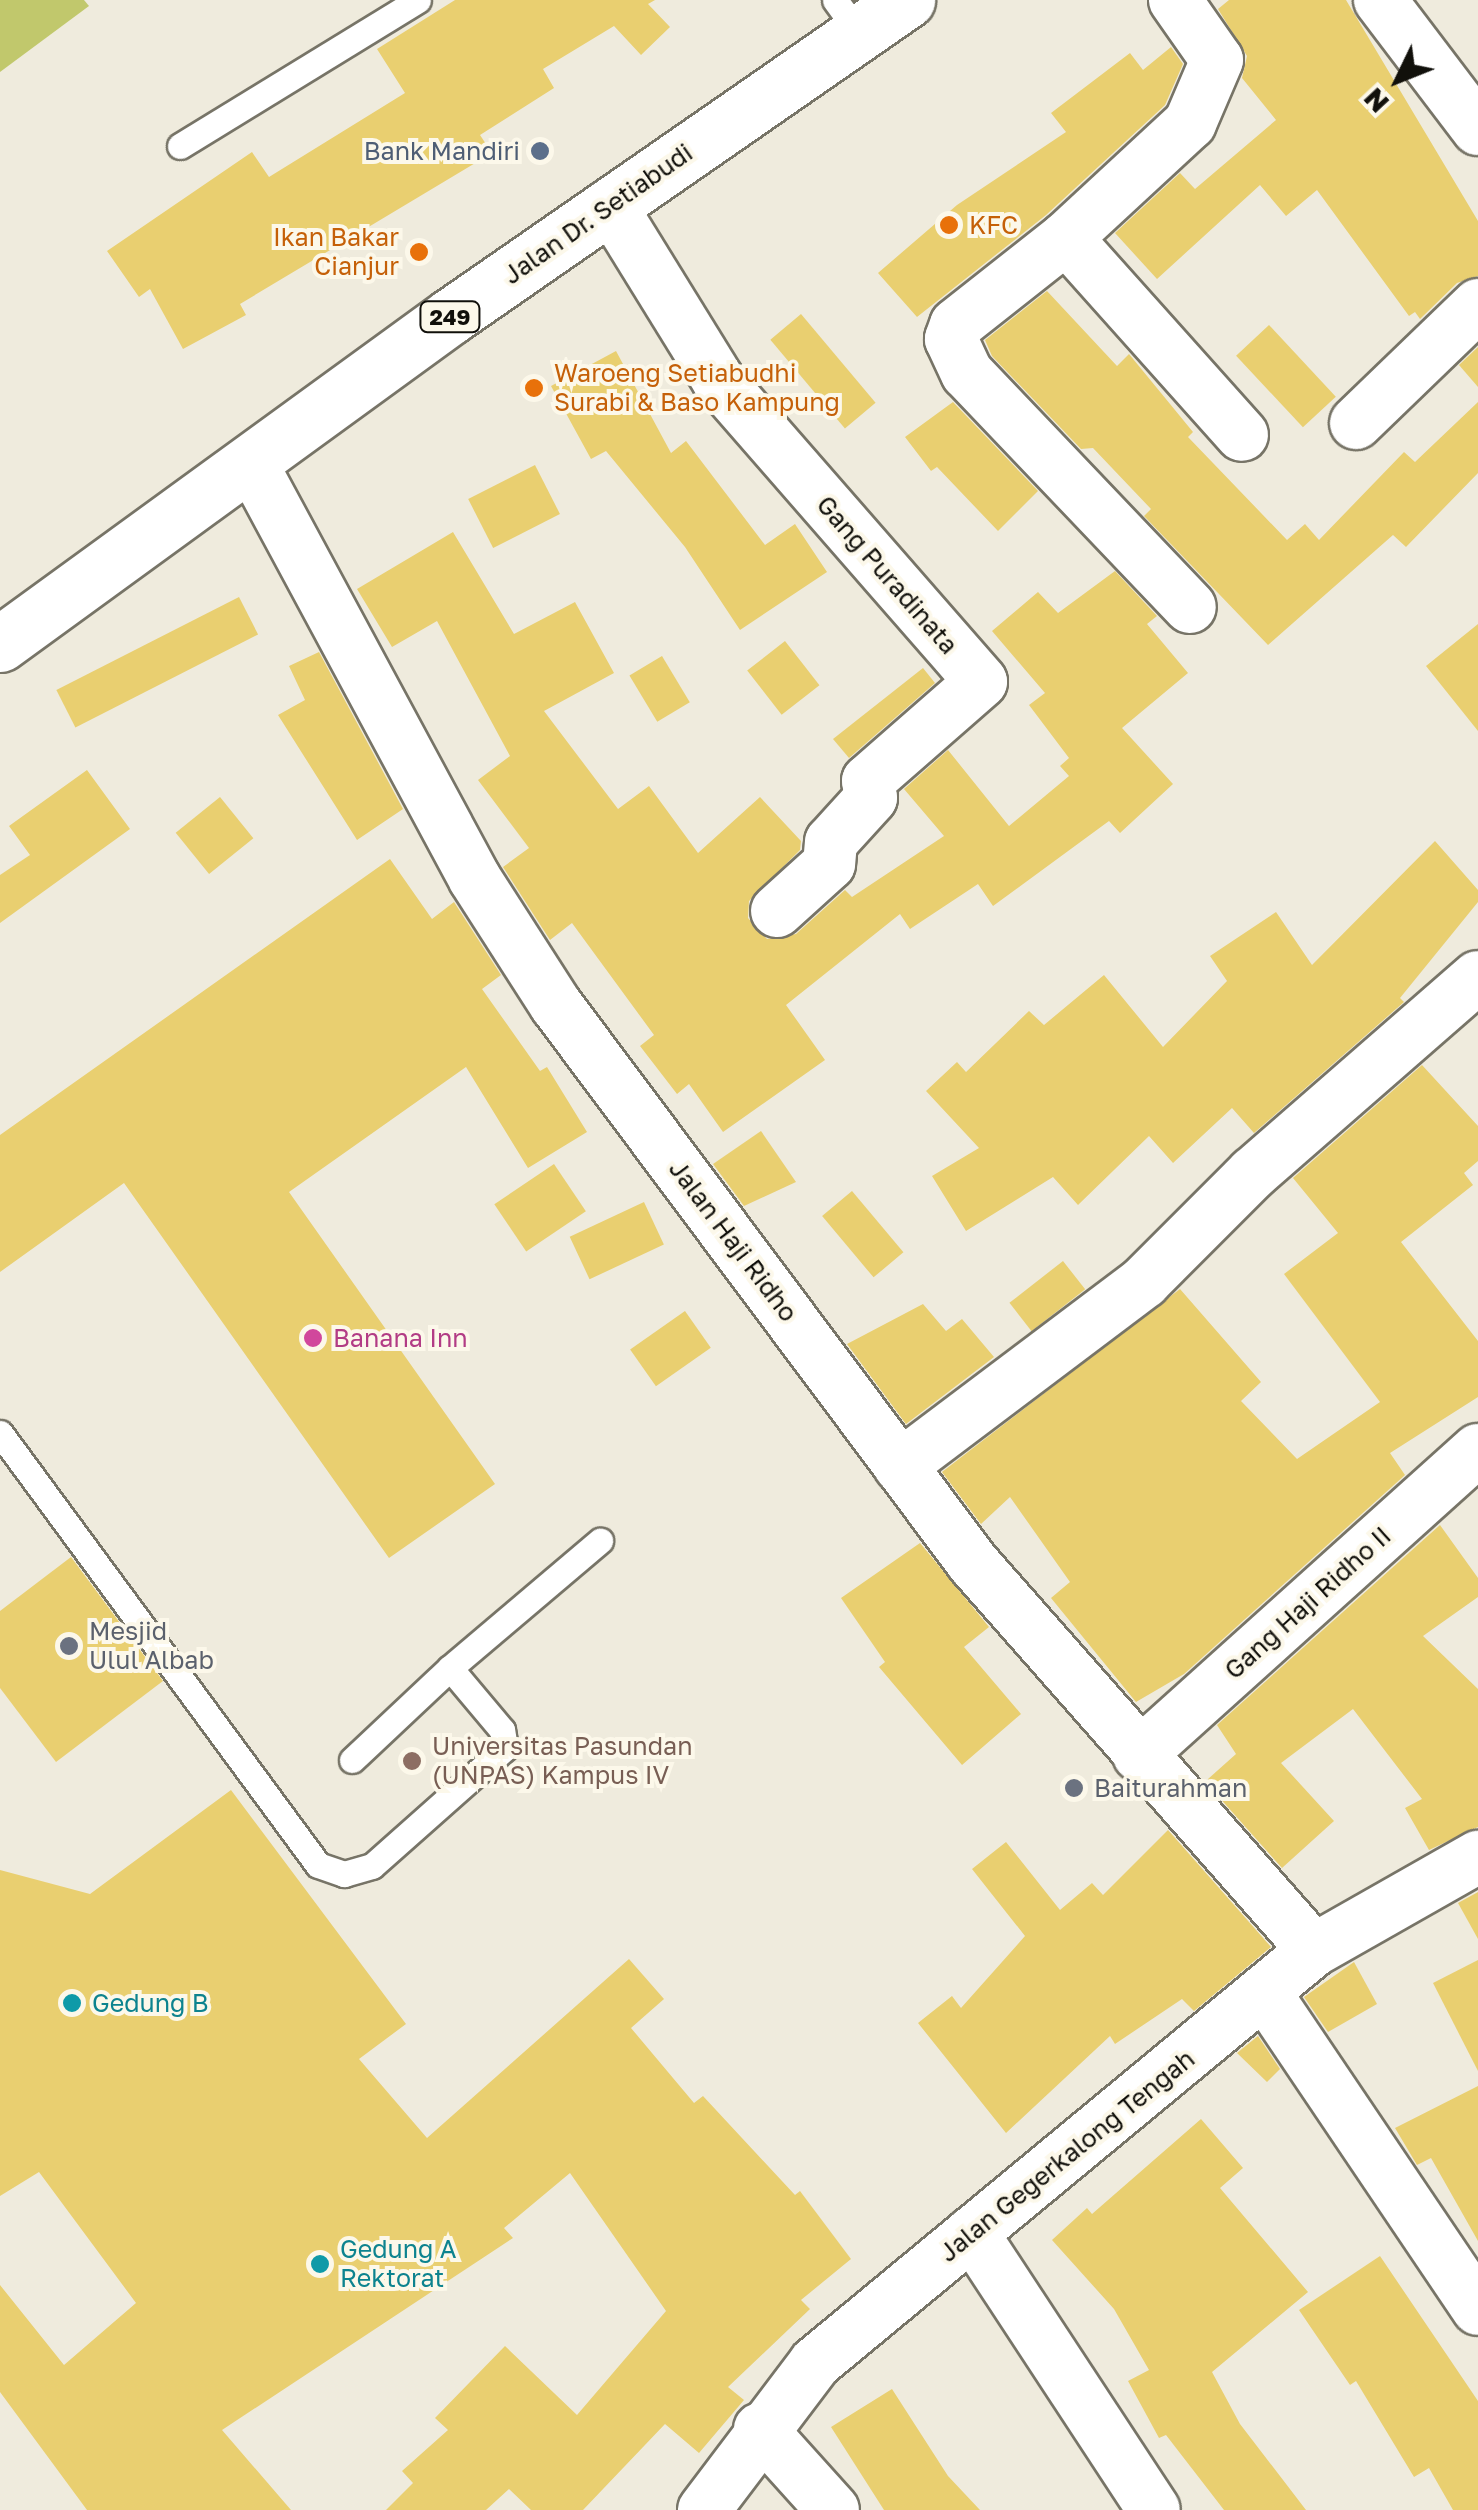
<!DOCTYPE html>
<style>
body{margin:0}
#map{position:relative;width:1478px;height:2510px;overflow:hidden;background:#efebdd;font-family:"Golos Text",sans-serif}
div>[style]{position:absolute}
.green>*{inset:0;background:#c1c86c}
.building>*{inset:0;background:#e9cf70;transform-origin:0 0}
.roads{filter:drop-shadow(2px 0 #777467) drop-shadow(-2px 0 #777467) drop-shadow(0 2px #777467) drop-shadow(0 -2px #777467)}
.lane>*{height:25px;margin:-12.5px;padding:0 12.5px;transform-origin:12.5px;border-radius:12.5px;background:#fff}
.street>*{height:52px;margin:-26px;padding:0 26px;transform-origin:26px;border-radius:26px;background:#fff}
.primary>*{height:55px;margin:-27.5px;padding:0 27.5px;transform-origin:27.5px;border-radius:27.5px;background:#fff}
.dots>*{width:28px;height:28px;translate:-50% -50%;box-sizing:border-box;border:5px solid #fcf8ea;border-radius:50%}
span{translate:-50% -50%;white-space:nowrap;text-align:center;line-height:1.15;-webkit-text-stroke:8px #fcf8ea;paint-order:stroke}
.shield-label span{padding:2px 8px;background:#fcf8ea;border:2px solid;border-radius:8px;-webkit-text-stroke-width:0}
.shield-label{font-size:22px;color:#11100b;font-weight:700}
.service-label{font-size:25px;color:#4e5e75}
.right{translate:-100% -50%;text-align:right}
.street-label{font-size:25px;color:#11100b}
.food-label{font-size:25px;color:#c56008}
.left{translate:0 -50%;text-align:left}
.hotel-label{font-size:25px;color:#b23c85}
.worship-label{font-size:25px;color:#5b616d}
.education-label{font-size:25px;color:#785e54}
.culture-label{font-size:25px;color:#0d838f}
.north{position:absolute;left:1348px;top:30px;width:100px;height:100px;-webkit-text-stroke:8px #fcf8ea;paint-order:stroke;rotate:227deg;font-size:28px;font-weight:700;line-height:40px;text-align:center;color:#11100b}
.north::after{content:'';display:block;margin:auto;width:35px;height:45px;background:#11100b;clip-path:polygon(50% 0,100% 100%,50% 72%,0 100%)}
</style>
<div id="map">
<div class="green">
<i style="clip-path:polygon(0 0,84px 0,89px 6px,0 72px)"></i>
</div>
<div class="building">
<i style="clip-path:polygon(455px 0,655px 0,648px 4px,670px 27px,641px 55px,614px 26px,543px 69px,554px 88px,480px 135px,492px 153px,240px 304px,246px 315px,183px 349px,150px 289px,139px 297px,107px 251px,252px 152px,269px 177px,405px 93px,377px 49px)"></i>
<i style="clip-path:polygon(1229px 0,1346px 0,1478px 221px,1478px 276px,1457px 283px,1420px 319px,1415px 312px,1409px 316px,1317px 190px,1286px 216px,1260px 185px,1157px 279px,1115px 233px,1180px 173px,1195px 189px,1276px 120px,1242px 78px,1247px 56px,1218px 9px)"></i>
<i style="clip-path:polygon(1171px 47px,1183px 64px,1165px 105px,1046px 215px,917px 317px,878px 273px,957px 205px,1066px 132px,1051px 113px,1130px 53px,1143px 70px)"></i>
<i style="clip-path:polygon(1047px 291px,1117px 366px,1129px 354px,1193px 432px,1188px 437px,1287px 540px,1305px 524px,1319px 540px,1404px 452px,1415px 462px,1478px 402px,1478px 473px,1406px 547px,1393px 535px,1268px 645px,1144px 516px,1151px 509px,1093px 448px,1081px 449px,992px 356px,985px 340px)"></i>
<i style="left:801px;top:314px;width:116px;height:40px;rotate:50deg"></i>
<i style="left:1269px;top:325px;width:98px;height:45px;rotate:47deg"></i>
<i style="clip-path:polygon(1478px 347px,1478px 387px,1459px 365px)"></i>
<i style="clip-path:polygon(616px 351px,671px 453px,686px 441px,765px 545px,795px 524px,827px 572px,740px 630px,685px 547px,606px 451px,591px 459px,551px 386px)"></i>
<i style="clip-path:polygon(953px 402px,1038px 491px,998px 531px,937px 467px,931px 471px,905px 437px)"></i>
<i style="left:535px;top:465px;width:55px;height:75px;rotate:63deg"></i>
<i style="clip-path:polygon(453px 532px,514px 634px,575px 602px,614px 673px,544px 711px,618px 809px,649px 786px,698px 853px,760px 797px,801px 841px,800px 850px,749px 901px,748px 918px,767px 939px,796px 934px,845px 890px,852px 897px,944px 836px,904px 789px,948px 750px,1009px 826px,1069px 776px,1060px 766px,1069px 758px,1029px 705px,1045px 693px,992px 631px,1038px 592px,1058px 613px,1115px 571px,1157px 616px,1147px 624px,1188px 673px,1122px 728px,1173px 784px,1120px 833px,1109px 821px,993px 906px,978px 884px,910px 929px,900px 914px,786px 1005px,825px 1060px,723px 1132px,689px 1084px,677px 1094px,640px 1046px,654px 1035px,572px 923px,550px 940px,503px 867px,529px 848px,478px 780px,510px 756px,437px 621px,392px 647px,357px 589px)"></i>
<i style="left:239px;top:597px;width:42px;height:205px;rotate:63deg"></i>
<i style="clip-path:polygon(1478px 624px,1478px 731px,1426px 666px)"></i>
<i style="left:785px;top:641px;width:56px;height:48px;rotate:52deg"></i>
<i style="clip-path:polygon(319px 652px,403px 809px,357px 840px,278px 715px,305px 700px,289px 666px)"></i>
<i style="left:662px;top:656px;width:54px;height:38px;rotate:59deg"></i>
<i style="clip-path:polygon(923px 668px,935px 683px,849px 758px,833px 739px)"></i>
<i style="clip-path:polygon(87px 770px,130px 829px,0 923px,0 875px,30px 855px,9px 826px)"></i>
<i style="left:220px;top:797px;width:53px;height:57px;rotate:51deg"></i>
<i style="clip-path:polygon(1435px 841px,1478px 890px,1478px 902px,1400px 998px,1404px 1002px,1254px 1133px,1232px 1108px,1173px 1163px,1149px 1136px,1078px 1205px,1053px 1177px,966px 1231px,932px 1176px,979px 1148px,926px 1091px,957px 1062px,966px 1072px,1029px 1011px,1044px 1025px,1104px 975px,1163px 1047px,1227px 981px,1210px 956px,1276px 912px,1312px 965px)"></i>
<i style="clip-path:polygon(390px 859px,432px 919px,454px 902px,501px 975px,482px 989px,540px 1071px,547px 1067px,587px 1132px,528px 1168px,466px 1067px,289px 1192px,495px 1484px,389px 1558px,124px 1183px,0 1272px,0 1135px)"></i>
<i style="clip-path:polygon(1422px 1065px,1478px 1126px,1478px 1161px,1464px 1173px,1473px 1185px,1401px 1242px,1478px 1341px,1478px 1397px,1390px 1453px,1405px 1475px,1184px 1674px,1136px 1702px,1051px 1598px,1070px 1582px,1010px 1497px,981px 1524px,942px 1472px,1180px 1289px,1261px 1382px,1241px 1401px,1297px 1459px,1380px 1402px,1284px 1274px,1338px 1233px,1293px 1178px)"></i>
<i style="clip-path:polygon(761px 1131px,796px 1182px,744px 1206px,713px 1164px)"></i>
<i style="left:554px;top:1164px;width:57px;height:72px;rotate:56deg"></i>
<i style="left:852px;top:1191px;width:80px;height:39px;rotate:50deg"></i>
<i style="left:644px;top:1202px;width:47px;height:82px;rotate:65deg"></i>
<i style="left:1063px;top:1261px;width:36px;height:68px;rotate:52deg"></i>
<i style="clip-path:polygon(923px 1304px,946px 1331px,962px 1319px,994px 1357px,906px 1424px,847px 1344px)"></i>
<i style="left:685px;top:1311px;width:45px;height:67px;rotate:55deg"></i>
<i style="clip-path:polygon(1440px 1525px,1478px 1578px,1478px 1597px,1423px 1636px,1478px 1689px,1478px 1827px,1429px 1850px,1405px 1808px,1422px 1799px,1353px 1709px,1281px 1763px,1334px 1821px,1282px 1868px,1210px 1787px,1208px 1779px,1236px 1754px,1217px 1725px)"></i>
<i style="clip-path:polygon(920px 1543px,989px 1627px,964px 1647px,1021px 1714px,962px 1765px,879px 1667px,885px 1662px,841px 1598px)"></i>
<i style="clip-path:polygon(71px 1557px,163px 1681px,56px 1762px,0 1688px,0 1611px)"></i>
<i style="clip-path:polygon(231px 1790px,406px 2024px,359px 2059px,427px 2138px,629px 1959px,664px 1999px,631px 2028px,694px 2103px,703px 2096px,795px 2195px,800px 2191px,851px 2259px,801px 2300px,810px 2309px,728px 2387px,744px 2400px,699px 2453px,665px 2424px,583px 2510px,531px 2510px,509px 2489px,486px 2510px,386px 2510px,413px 2483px,402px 2471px,448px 2430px,435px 2418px,505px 2346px,577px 2415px,666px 2311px,570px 2173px,504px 2228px,513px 2238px,222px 2430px,291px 2510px,87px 2510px,0 2392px,0 2285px,64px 2365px,136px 2303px,39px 2172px,0 2196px,0 1870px,90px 1894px)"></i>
<i style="clip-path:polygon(1168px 1830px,1271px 1947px,1194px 2011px,1182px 1999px,1115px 2044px,1110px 2036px,1006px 2133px,918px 2023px,952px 1996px,961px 2008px,1025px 1936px,972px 1869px,1006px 1842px,1060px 1910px,1092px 1883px,1103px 1895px)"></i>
<i style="clip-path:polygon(1478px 1892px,1478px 1939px,1458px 1903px)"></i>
<i style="clip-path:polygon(1478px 1960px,1478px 2071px,1433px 1983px)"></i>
<i style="clip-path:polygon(1354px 1962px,1377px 2004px,1328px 2032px,1304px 1997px)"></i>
<i style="clip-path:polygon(1258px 2036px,1280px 2069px,1267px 2082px,1237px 2053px)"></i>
<i style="clip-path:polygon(1478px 2086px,1478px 2241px,1431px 2158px,1417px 2165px,1395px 2128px)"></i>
<i style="clip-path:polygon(1201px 2119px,1243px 2168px,1220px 2188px,1308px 2292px,1212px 2372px,1240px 2424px,1306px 2510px,1224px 2510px,1166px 2435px,1159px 2438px,1128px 2381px,1149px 2370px,1114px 2309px,1052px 2240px,1087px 2208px,1092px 2214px)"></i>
<i style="clip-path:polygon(1380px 2256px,1478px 2401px,1478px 2510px,1453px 2510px,1429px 2468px,1414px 2477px,1356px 2381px,1350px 2385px,1299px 2310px)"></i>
<i style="clip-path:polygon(892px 2389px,948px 2476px,980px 2510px,884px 2510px,831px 2427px)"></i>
</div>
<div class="roads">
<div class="lane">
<i style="left:835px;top:0;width:41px;rotate:54deg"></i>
<i style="left:180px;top:146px;width:279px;rotate:-31.5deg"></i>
<i style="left:0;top:1433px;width:536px;rotate:53.64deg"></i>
<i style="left:318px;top:1865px;width:28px;rotate:19deg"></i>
<i style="left:344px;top:1874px;width:29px;rotate:-16deg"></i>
<i style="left:372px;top:1866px;width:178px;rotate:-41.6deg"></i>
<i style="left:505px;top:1748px;width:18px;rotate:-99deg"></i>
<i style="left:502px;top:1730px;width:81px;rotate:-130deg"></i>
<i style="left:450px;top:1668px;width:197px;rotate:-40.3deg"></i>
<i style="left:352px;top:1760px;width:134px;rotate:-43.2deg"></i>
</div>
<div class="street">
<i style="left:1175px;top:0;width:73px;rotate:55deg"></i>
<i style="left:1217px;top:60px;width:69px;rotate:113.2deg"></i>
<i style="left:1190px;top:123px;width:169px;rotate:137.2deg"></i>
<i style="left:1066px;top:238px;width:140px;rotate:141.7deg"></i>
<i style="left:956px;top:325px;width:15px;rotate:110deg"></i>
<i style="left:951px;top:339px;width:38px;rotate:65deg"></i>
<i style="left:967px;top:373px;width:323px;rotate:46.4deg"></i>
<i style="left:1380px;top:0;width:162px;rotate:52.8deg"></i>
<i style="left:610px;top:205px;width:206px;rotate:58.3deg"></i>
<i style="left:718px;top:380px;width:400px;rotate:48.9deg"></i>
<i style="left:981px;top:682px;width:150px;rotate:138.8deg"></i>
<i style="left:868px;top:781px;width:17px;rotate:80deg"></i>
<i style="left:871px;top:798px;width:59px;rotate:132.3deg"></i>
<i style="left:831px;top:842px;width:22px;rotate:95deg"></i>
<i style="left:829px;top:864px;width:70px;rotate:137.9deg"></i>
<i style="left:1066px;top:238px;width:264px;rotate:48.2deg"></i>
<i style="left:1356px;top:423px;width:170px;rotate:-44deg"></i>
<i style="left:251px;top:463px;width:472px;rotate:61.7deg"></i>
<i style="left:475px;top:879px;width:150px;rotate:57.3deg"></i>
<i style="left:556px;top:1005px;width:697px;rotate:53.23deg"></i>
<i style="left:973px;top:1563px;width:516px;rotate:48.62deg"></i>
<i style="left:900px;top:1466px;width:306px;rotate:-37deg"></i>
<i style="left:1144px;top:1282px;width:154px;rotate:-45deg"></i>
<i style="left:1253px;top:1173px;width:298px;rotate:-41.1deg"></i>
<i style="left:1139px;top:1755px;width:456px;rotate:-42deg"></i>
<i style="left:1265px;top:1993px;width:381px;rotate:56deg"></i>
<i style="left:972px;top:2233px;width:331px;rotate:56.7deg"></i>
<i style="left:760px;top:2429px;width:109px;rotate:48deg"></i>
<i style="left:704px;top:2510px;width:184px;rotate:-52.9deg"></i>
<i style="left:815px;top:2363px;width:648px;rotate:-39.61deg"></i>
<i style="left:1314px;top:1950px;width:189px;rotate:-29.6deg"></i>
</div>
<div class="primary">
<i style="left:0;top:644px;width:558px;rotate:-36.03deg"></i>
<i style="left:451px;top:316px;width:555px;rotate:-34.72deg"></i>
</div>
</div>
<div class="dots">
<i style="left:540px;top:151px;background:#5c6f8a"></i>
<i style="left:949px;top:225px;background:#e8710a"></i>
<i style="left:419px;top:252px;background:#e8710a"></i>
<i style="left:534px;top:388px;background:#e8710a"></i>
<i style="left:313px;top:1338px;background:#d1479c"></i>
<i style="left:69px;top:1646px;background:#6b7280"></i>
<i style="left:412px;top:1761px;background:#8d6e63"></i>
<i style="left:1074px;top:1788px;background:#6b7280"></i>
<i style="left:72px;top:2003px;background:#0f9aa8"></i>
<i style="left:320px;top:2264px;background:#0f9aa8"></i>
</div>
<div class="shield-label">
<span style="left:450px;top:317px">249</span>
</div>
<div class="service-label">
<span class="right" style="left:520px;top:151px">Bank Mandiri</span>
</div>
<div class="street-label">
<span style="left:598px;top:214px;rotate:-35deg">Jalan Dr. Setiabudi</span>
<span style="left:887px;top:575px;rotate:49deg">Gang Puradinata</span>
<span style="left:733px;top:1241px;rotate:53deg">Jalan Haji Ridho</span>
<span style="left:1308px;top:1603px;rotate:-42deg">Gang Haji Ridho II</span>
<span style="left:1067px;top:2156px;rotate:-39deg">Jalan Gegerkalong Tengah</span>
</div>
<div class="food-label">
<span class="left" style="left:969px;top:225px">KFC</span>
<span class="right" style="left:399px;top:252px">Ikan Bakar<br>Cianjur</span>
<span class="left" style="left:554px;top:388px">Waroeng Setiabudhi<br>Surabi &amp; Baso Kampung</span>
</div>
<div class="hotel-label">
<span class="left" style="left:333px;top:1338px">Banana Inn</span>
</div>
<div class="worship-label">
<span class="left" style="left:89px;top:1646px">Mesjid<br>Ulul Albab</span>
<span class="left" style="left:1094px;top:1788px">Baiturahman</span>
</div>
<div class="education-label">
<span class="left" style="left:432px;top:1761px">Universitas Pasundan<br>(UNPAS) Kampus IV</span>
</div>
<div class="culture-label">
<span class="left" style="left:92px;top:2003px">Gedung B</span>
<span class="left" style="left:340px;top:2264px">Gedung A<br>Rektorat</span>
</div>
<div class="north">N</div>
</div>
